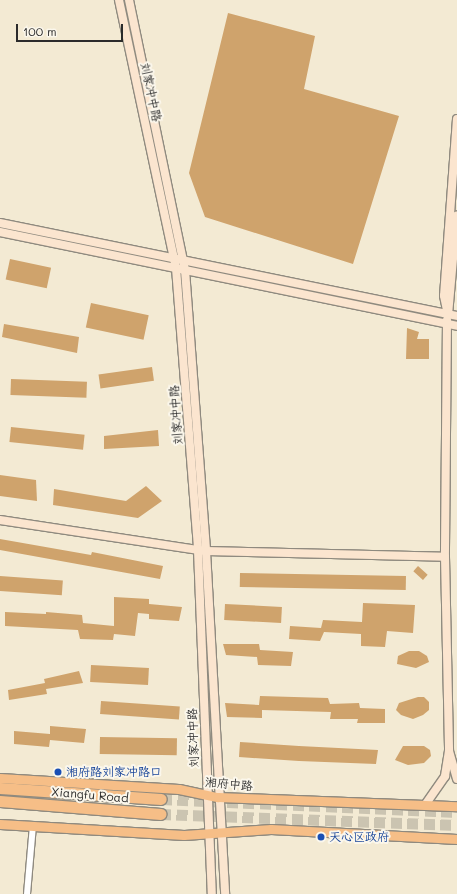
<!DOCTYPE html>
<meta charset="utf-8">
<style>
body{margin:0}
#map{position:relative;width:457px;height:894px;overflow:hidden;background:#f3ead3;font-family:Mali,"LXGW WenKai TC",sans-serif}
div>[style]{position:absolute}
.building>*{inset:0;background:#cfa36c;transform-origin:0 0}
.highway-tunnel>*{height:11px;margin-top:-5.5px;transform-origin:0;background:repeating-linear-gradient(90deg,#cbc4b1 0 11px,transparent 0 16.5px)}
.roads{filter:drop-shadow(1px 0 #8f8a7f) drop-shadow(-1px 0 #8f8a7f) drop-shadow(0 1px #8f8a7f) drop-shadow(0 -1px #8f8a7f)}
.street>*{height:6px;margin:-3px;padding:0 3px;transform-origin:3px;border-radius:3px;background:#fff}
.secondary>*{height:8px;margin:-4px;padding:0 4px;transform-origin:4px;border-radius:4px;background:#fbe5cf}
.primary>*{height:9px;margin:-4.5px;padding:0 4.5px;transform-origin:4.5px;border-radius:4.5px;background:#f6be87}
.highway>*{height:11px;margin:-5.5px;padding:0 5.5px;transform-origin:5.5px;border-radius:5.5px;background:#f6be87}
.dots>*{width:11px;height:11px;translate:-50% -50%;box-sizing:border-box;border:2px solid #fbf7ec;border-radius:50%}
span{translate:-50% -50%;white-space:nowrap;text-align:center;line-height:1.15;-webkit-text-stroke:4px #fbf7ec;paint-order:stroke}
.street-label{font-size:12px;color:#2b2b2b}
.transit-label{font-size:12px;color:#164399}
.left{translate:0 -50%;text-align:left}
.scale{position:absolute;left:16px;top:24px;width:107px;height:18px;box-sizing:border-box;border:2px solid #2b2b2b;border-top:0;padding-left:5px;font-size:12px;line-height:14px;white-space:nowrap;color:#2b2b2b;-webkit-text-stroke:3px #fbf7ec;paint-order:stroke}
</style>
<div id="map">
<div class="building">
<i style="clip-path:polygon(228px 13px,315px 36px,304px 89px,399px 116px,353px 264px,205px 217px,189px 173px)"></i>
<i style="left:10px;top:259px;width:42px;height:21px;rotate:12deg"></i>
<i style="left:91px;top:303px;width:59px;height:25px;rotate:12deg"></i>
<i style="clip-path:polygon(4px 324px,79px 337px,77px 353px,2px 337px)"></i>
<i style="clip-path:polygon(407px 328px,419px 332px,417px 339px,429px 339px,429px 359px,406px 359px)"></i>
<i style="left:152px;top:367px;width:14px;height:54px;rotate:82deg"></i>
<i style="left:11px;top:379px;width:76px;height:16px;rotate:2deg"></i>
<i style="left:11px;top:427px;width:74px;height:15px;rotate:6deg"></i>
<i style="clip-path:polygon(158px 430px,159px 446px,104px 449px,104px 436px)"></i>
<i style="clip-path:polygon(0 475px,36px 480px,37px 501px,0 496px)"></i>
<i style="clip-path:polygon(146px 486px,162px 501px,138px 518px,53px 505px,54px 489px,126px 501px)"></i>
<i style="clip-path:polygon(0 539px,91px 555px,92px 552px,163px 566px,160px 579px,0 550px)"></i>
<i style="left:418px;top:566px;width:13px;height:7px;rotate:42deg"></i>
<i style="left:240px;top:573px;width:166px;height:14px;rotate:1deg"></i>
<i style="left:0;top:576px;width:63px;height:15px;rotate:4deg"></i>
<i style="clip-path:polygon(114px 597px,149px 599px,149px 604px,182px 607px,179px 621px,149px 619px,149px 614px,138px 613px,135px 636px,114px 634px,113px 640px,80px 639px,78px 630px,5px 626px,5px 612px,46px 614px,46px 612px,82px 615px,83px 623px,114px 626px)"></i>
<i style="clip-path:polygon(363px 603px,415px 605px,413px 633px,387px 631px,385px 647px,361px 646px,361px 634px,324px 632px,320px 641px,289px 639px,290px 626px,321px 628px,323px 620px,362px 622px)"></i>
<i style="left:225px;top:604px;width:57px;height:16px;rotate:3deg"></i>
<i style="clip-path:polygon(223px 644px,259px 644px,260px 650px,293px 652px,291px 666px,258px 665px,257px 657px,226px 655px)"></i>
<i style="clip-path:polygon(409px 651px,419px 651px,427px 656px,429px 662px,416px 668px,397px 664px,398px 656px)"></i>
<i style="left:91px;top:665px;width:58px;height:17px;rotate:3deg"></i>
<i style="clip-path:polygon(79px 671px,83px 683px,46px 689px,47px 694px,9px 700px,8px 690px,45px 683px,44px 679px)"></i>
<i style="clip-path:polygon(260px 696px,328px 698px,330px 704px,359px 703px,360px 708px,385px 709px,385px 723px,357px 723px,358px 719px,330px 719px,331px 712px,262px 710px,262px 718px,227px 717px,225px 703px,259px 705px)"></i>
<i style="clip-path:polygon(418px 697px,424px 697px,429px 702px,429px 710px,423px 715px,413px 719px,401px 715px,396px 710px,399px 703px)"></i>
<i style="left:101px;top:701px;width:79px;height:13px;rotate:4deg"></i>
<i style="clip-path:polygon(50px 726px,86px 729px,84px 743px,50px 740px,49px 747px,14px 744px,14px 731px,50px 734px)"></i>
<i style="left:100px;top:737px;width:77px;height:17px;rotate:1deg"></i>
<i style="clip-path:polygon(240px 742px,299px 746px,378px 750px,376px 764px,299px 761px,239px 757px)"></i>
<i style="clip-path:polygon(403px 746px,424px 746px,430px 750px,431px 756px,424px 763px,408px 765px,395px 760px)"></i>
</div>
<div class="highway-tunnel">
<i style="left:161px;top:799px;width:296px;rotate:2.5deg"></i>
<i style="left:160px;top:814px;width:297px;rotate:2.1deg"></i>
</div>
<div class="roads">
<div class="street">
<i style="left:27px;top:894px;width:69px;rotate:-85deg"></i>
</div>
<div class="secondary">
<i style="left:119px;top:0;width:274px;rotate:78deg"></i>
<i style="left:176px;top:268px;width:283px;rotate:85.5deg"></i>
<i style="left:198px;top:550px;width:344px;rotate:87.7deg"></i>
<i style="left:129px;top:0;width:276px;rotate:78.3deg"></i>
<i style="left:185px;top:270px;width:282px;rotate:85.7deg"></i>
<i style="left:206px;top:551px;width:344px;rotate:86.8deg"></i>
<i style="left:457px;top:119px;width:177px;rotate:94.2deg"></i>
<i style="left:444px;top:296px;width:19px;rotate:78deg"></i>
<i style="left:448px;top:315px;width:100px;rotate:-84.9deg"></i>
<i style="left:0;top:223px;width:466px;rotate:11.5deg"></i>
<i style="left:0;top:232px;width:467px;rotate:11.6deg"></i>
<i style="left:447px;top:320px;width:237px;rotate:90.5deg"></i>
<i style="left:445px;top:557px;width:194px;rotate:88.8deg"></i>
<i style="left:0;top:520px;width:208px;rotate:8.6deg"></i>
<i style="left:206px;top:551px;width:239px;rotate:1.4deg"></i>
<i style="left:425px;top:805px;width:35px;rotate:-55deg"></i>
<i style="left:445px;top:776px;width:25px;rotate:-81deg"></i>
<i style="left:449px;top:751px;width:29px;rotate:74deg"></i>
</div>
<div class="primary">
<i style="left:0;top:778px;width:179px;rotate:3.5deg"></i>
<i style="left:179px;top:789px;width:40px;rotate:12deg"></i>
<i style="left:218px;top:797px;width:239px;rotate:2.2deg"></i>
<i style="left:0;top:824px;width:184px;rotate:3.4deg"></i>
<i style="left:184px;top:835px;width:87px;rotate:-3.9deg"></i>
<i style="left:271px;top:829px;width:186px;rotate:3.1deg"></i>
</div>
<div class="highway">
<i style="left:0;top:788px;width:161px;rotate:3.9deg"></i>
<i style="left:0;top:801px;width:161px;rotate:4.6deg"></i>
</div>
</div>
<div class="dots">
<i style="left:58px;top:772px;background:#1a4fb4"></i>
<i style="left:321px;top:837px;background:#1a4fb4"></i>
</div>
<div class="street-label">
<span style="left:151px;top:92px;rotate:78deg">刘家冲中路</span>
<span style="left:176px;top:415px;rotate:-94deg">刘家冲中路</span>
<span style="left:193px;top:738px;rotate:-92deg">刘家冲中路</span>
<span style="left:229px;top:784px;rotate:5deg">湘府中路</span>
<span style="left:90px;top:795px;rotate:5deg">Xiangfu Road</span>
</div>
<div class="transit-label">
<span class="left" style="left:66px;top:772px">湘府路刘家冲路口</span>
<span class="left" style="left:329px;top:837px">天心区政府</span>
</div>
<div class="scale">100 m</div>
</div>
